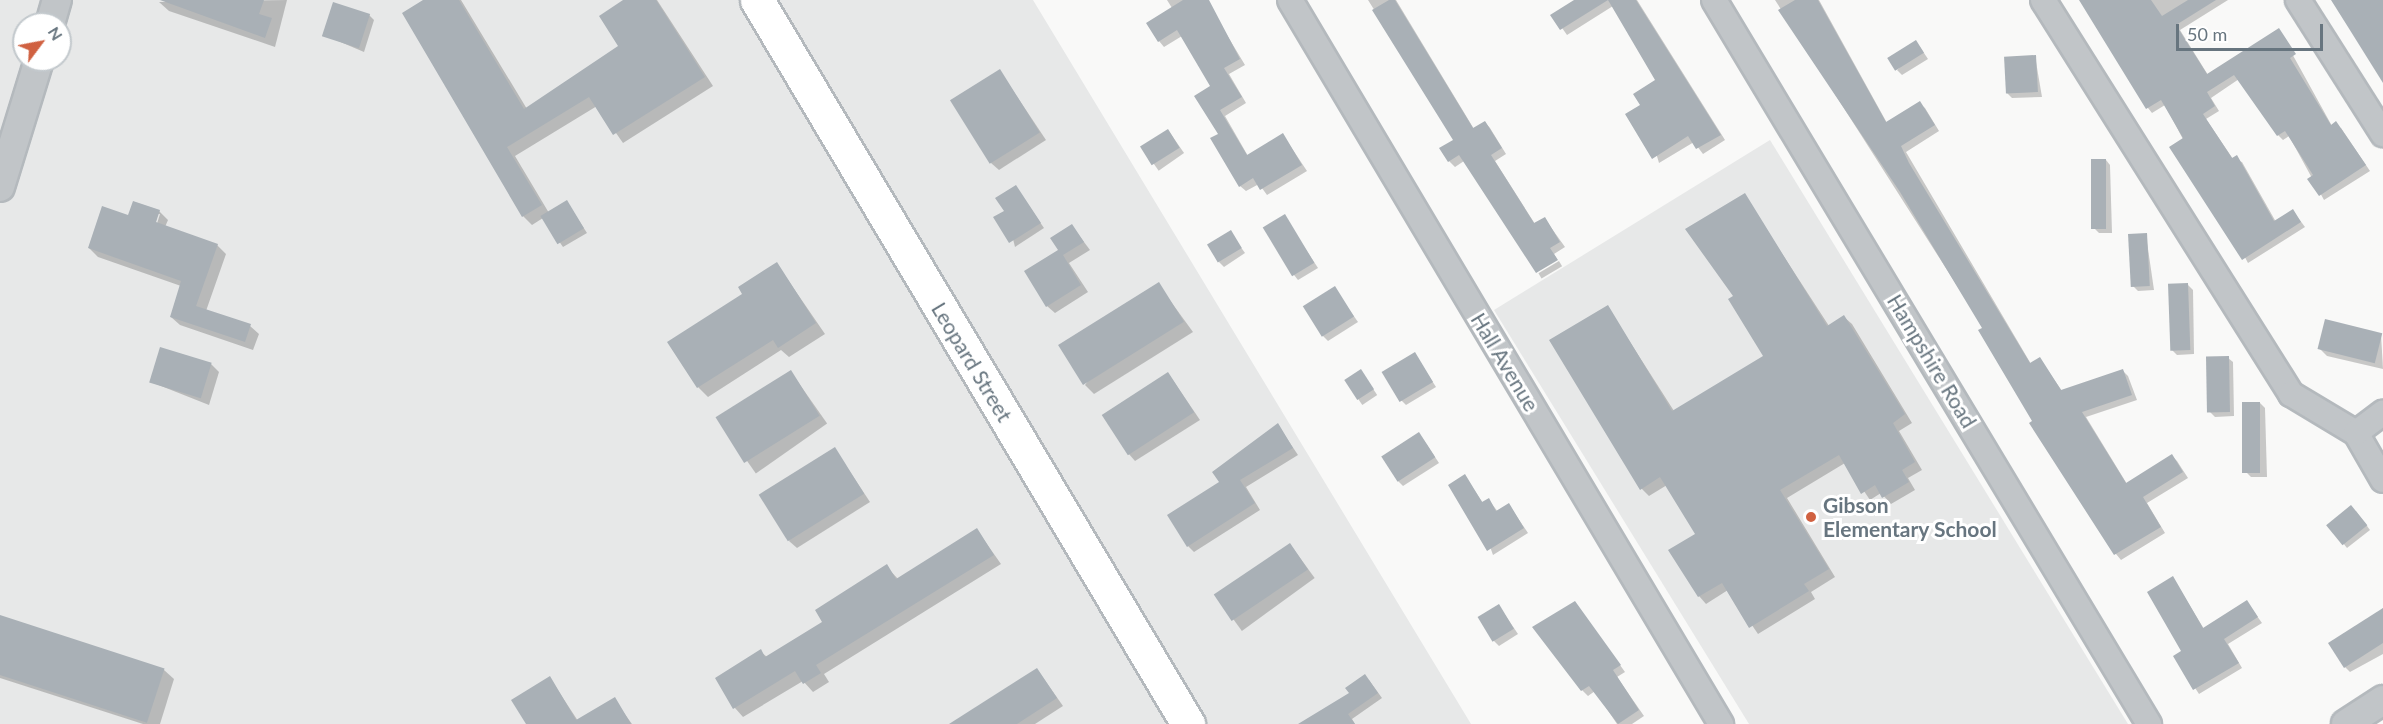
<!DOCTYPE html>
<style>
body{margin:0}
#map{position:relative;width:2383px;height:724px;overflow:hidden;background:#f9f9f8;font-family:Lato,sans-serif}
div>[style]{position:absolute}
.built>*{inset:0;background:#e7e8e8}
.shadow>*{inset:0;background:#0003;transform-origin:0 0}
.building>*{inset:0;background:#a9b0b6;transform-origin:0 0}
.roads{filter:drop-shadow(2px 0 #b4b9bd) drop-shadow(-2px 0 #b4b9bd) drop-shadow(0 2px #b4b9bd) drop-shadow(0 -2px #b4b9bd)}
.minor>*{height:24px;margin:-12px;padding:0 12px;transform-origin:12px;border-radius:12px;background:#c1c5c8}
.tertiary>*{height:28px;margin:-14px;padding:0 14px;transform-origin:14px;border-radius:14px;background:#c1c5c8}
.secondary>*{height:33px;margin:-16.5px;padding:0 16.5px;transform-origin:16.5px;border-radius:16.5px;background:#fff}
.dots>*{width:16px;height:16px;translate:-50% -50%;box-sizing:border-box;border:3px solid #fff;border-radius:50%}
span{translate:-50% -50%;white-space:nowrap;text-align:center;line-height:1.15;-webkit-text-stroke:6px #fff;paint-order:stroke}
.street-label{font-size:21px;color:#67757f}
.poi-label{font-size:21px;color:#67757f;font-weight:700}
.left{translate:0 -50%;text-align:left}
.north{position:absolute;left:12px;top:12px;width:60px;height:60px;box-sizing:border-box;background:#fff;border:2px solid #c2c8cc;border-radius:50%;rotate:58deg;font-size:16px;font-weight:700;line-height:24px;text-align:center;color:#67757f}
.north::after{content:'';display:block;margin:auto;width:21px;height:27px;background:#d06141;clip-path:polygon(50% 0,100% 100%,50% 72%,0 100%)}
.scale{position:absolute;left:2176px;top:24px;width:147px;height:27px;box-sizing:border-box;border:3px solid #67757f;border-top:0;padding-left:8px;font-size:18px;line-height:21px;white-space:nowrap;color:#67757f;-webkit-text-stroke:4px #fff;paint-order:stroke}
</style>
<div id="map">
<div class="built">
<i style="clip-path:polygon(evenodd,0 0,1033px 0,1471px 724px,0 724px,0 0,24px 24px,60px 24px,60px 60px,24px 60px,24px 24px)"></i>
<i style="clip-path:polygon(1770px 140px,2128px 724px,1749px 724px,1494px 310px)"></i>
</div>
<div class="shadow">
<i style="clip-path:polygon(287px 0,275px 47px,169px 11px,159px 2px)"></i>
<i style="clip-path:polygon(426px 0,461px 0,527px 109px,620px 46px,626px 0,657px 0,713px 86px,623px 143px,597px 106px,515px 156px,549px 213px,567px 202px,587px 233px,563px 247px,543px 218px,532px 225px,523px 216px,404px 13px)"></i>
<i style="clip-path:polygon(1167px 0,1206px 0,1245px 65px,1229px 74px,1246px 103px,1225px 116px,1248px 156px,1283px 135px,1307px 171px,1267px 195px,1259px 184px,1246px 191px,1240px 186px,1220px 135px,1212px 86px,1182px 36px,1164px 47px,1159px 41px,1172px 8px)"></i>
<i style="clip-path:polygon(1368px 0,1396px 0,1474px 129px,1485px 122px,1490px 128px,1506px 154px,1495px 161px,1535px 224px,1545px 219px,1565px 247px,1554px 254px,1557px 259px,1464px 161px,1455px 167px,1449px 161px,1442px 149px,1456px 140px)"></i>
<i style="clip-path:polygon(1576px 0,1637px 0,1725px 140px,1703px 154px,1694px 142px,1659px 163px,1642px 105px,1657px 80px,1613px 6px,1567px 35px,1553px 15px)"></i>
<i style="clip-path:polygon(1775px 0,1819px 0,1887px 123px,1919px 103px,1925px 108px,1939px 131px,1906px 152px,2031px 364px,2040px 359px,2062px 391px,2123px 371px,2128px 376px,2137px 400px,2086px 417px,2127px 484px,2172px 456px,2177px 461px,2188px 478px,2147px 503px,2165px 533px,2121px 560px,2116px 554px,2031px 424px,2034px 421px,1984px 328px)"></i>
<i style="clip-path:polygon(2080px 0,2228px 0,2180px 30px,2208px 75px,2279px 30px,2332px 126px,2341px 128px,2370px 171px,2324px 200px,2289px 136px,2283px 140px,2278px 135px,2239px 79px,2211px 98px,2219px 111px,2206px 119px,2233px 159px,2242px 162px,2276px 222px,2293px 211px,2305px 227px,2248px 263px,2165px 105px,2152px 113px,2148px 108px)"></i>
<i style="clip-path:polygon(369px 15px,374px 20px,364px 52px,324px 35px)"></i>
<i style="clip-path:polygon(1920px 47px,1928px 59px,1902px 75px,1897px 70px)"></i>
<i style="clip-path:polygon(2035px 56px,2042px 97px,2012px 98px,2007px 93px)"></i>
<i style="clip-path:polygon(1000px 71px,1046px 140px,999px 170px,991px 163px)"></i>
<i style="left:1168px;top:130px;width:28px;height:31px;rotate:55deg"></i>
<i style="clip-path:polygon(2106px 160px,2110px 165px,2112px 233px,2099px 233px,2094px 228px)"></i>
<i style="clip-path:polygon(1016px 187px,1044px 228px,1015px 247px,1006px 211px)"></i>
<i style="clip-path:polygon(1744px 195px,1829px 326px,1844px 317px,1852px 324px,1912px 423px,1899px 431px,1922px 470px,1908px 478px,1915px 490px,1891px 504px,1881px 493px,1870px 500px,1845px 463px,1787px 498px,1835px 577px,1811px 592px,1815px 599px,1758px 634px,1728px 590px,1706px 604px,1699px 596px,1697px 534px,1667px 485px,1649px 496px,1642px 489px,1607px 306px,1674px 411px,1765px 356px,1736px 296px)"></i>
<i style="clip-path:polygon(evenodd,159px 211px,168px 220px,165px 227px,217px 245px,226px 254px,206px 311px,250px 326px,259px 334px,253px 350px,180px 325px,171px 317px,181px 286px,98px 257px,89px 248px,159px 211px,157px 214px,160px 214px,155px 230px,157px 214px)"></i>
<i style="clip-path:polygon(1284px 216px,1318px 268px,1298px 280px,1294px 275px)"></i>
<i style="clip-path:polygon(1072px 226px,1090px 250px,1069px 263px,1088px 292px,1055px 313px,1047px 306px,1060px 251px)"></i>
<i style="clip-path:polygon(1230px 232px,1245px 253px,1224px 267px,1219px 262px)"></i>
<i style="clip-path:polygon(2146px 235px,2154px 290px,2138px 291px,2133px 286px)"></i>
<i style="left:1559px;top:261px;width:6px;height:24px;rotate:59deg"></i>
<i style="clip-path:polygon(777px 264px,825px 334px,789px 357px,781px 350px,708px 397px,698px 387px,744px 294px)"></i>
<i style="clip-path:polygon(1158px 284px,1193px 332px,1094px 394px,1085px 385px)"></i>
<i style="clip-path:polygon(2188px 285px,2193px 290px,2194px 354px,2177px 355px,2172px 350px)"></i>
<i style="clip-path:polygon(1334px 288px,1358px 322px,1328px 341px,1323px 336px)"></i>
<i style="clip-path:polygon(2381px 334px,2383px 369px,2327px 356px,2320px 349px)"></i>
<i style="clip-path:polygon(1415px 354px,1436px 387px,1406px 405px,1401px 400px)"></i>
<i style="clip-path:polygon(2228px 358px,2233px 362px,2234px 416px,2215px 417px,2210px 412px)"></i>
<i style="clip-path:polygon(211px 364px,219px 372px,209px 405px,151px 382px)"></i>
<i style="left:1361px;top:371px;width:29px;height:18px;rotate:56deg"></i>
<i style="left:791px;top:372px;width:63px;height:87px;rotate:55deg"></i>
<i style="clip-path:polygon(1168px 373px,1200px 420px,1135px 461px,1128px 453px)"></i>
<i style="clip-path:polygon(2260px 403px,2265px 408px,2267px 477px,2251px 477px,2246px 472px)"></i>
<i style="clip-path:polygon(1278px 425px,1298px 455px,1246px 487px,1260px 510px,1194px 552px,1188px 546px,1221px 482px)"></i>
<i style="clip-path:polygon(1423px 439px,1439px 463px,1403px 486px,1398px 481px)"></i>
<i style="clip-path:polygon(835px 449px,870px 502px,797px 548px,789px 541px)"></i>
<i style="clip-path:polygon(1465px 476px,1483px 503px,1489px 500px,1498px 512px,1509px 505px,1528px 533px,1493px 555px)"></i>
<i style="clip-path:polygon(2356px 511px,2370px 530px,2347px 548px,2343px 543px)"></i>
<i style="clip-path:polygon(977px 530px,1001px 564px,824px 674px,829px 682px,813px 692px,803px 681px,743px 717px,735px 708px,717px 678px,760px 651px,767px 657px,824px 623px,886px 566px,898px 579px)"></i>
<i style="left:1290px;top:544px;width:42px;height:90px;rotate:54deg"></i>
<i style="clip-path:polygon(2173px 578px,2204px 629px,2247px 602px,2262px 623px,2228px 644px,2242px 668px,2199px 694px,2175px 657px,2183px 652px)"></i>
<i style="clip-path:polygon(1575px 602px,1625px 672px,1617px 677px,1644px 716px,1632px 724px,1617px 724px,1595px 691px,1588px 696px,1582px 690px)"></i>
<i style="clip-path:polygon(1499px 606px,1518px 634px,1499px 646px,1494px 641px)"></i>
<i style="clip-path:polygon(2383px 608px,2383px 654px,2350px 672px,2345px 667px)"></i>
<i style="clip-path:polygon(0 626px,164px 670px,174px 679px,160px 724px,143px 724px,0 678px)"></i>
<i style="clip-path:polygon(1037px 669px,1063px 706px,1035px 724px,952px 724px)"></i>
<i style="clip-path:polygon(550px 678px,578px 721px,614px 699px,632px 724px,527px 724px)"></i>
<i style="clip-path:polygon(1369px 680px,1382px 698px,1352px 719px,1355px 724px,1307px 724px)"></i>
</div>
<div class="building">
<i style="clip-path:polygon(160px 0,264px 0,259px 14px,272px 18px,265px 38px)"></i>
<i style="clip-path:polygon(423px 0,459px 0,524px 109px,618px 46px,599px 16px,623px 0,656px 0,705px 77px,613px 135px,589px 97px,507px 147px,542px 205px,522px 217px,402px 13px)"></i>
<i style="clip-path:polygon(1183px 0,1209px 0,1240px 59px,1224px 68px,1242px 97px,1220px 110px,1247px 155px,1283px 133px,1302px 165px,1260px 190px,1253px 178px,1239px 187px,1210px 138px,1218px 134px,1194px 96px,1210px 86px,1177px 30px,1158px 42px,1146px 23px)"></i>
<i style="clip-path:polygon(1389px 0,1395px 0,1473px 128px,1485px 121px,1502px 148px,1491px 155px,1534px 223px,1545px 217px,1560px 242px,1550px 248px,1558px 260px,1536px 273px,1459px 155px,1448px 162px,1439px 148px,1453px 140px,1372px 10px)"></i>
<i style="clip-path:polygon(1574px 0,1636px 0,1721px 135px,1696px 149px,1688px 136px,1652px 159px,1625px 114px,1640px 105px,1633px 94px,1655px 80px,1608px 0,1560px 30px,1550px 15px)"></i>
<i style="clip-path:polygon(1795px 0,1818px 0,1886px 122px,1920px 101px,1935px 125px,1901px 146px,1909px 163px,2030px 363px,2040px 357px,2061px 390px,2123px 369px,2132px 395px,2082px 412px,2126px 483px,2172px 454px,2183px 472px,2143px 497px,2161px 527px,2114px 555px,2029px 423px,2032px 421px,1978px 330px,1982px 328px,1900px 192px,1778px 10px)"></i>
<i style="clip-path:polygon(2079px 0,2151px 0,2162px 16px,2188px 0,2216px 0,2176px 25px,2207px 74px,2279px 28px,2296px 54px,2290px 58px,2331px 125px,2336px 121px,2366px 165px,2319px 196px,2307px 179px,2313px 175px,2285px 131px,2277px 136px,2234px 75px,2207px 92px,2215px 106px,2203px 114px,2232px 158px,2237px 155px,2274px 221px,2293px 209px,2301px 222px,2242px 260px,2169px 147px,2183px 138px,2161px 100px,2146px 109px)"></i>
<i style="clip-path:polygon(2331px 0,2383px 0,2383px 83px,2348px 27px)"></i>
<i style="left:333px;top:2px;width:39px;height:36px;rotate:18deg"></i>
<i style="left:1916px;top:40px;width:15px;height:34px;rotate:58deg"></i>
<i style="left:2036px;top:55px;width:37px;height:32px;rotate:87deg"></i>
<i style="left:1000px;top:69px;width:75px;height:59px;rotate:58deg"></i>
<i style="left:1168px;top:129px;width:22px;height:33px;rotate:58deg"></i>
<i style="left:2091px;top:159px;width:15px;height:70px"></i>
<i style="clip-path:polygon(1016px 185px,1041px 223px,1009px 243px,993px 217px,1004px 211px,995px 198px)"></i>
<i style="clip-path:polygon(1745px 193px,1827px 326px,1844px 315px,1905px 414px,1893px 423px,1915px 462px,1902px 470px,1909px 482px,1882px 498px,1875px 485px,1861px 494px,1839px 455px,1780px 490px,1829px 569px,1804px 584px,1809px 591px,1749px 628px,1722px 583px,1698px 597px,1668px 550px,1695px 534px,1660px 477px,1640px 490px,1549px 340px,1608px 305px,1672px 411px,1763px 356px,1728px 299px,1733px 296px,1685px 229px)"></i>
<i style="left:567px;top:200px;width:33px;height:31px;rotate:59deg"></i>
<i style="clip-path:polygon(133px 201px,160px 210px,156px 222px,218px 244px,196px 306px,251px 324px,245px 342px,170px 317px,181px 281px,88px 248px,102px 206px,128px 215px)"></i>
<i style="left:1285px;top:214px;width:57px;height:26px;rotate:59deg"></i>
<i style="clip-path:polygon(1072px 224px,1084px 242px,1063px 255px,1081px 285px,1046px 307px,1024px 271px,1058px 250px,1050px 238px)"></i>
<i style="left:1231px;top:230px;width:21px;height:28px;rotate:59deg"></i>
<i style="left:2147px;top:233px;width:53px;height:19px;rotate:87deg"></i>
<i style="clip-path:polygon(777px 262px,816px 323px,778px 348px,773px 340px,697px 388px,667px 342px,742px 294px,738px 287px)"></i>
<i style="left:1159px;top:282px;width:47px;height:119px;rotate:58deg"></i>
<i style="left:2188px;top:283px;width:67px;height:20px;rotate:88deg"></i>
<i style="left:1335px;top:286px;width:36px;height:38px;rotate:58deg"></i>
<i style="left:2325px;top:319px;width:59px;height:31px;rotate:14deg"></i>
<i style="left:160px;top:347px;width:54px;height:37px;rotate:17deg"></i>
<i style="left:1415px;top:352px;width:35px;height:39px;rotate:59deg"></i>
<i style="left:2229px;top:356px;width:56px;height:23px;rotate:89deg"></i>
<i style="left:1361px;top:369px;width:24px;height:20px;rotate:57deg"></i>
<i style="left:791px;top:370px;width:54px;height:89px;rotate:58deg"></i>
<i style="left:1168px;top:372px;width:48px;height:79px;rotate:57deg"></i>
<i style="left:2242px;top:402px;width:18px;height:71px"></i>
<i style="clip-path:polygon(1278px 423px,1293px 448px,1240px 480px,1255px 503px,1187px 547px,1167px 515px,1219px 482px,1212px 472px)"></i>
<i style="left:1419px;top:432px;width:30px;height:45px;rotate:57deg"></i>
<i style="left:835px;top:447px;width:55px;height:90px;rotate:58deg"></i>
<i style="clip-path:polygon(1465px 474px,1482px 502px,1489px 498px,1496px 511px,1509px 503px,1524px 528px,1487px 551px,1448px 485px)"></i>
<i style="left:2351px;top:505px;width:26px;height:32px;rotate:51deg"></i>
<i style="clip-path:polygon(977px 528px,994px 555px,816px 665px,821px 673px,803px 684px,795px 671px,733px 709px,715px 678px,761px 649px,765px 657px,822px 622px,815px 610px,887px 564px,896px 579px)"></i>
<i style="left:1290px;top:543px;width:32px;height:92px;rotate:56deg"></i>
<i style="clip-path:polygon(2173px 576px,2203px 628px,2247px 600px,2258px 617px,2224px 639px,2239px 663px,2193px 690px,2173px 656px,2181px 651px,2147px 592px)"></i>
<i style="clip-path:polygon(1575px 601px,1621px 665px,1613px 670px,1639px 710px,1618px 724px,1589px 686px,1581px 691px,1532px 627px)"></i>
<i style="left:1499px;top:604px;width:29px;height:25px;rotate:59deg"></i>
<i style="clip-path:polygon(2383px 608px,2383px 643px,2344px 668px,2328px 643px)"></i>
<i style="left:0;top:615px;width:173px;height:57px;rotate:18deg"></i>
<i style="clip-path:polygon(1037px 668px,1057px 698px,1017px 724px,949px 724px)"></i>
<i style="clip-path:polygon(1365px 674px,1378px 693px,1348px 714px,1355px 724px,1298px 724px,1349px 693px,1345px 688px)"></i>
<i style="clip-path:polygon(550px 676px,576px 720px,615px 697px,631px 724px,526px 724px,511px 700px)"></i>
</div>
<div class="roads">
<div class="minor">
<i style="left:1290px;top:0;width:843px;rotate:59.23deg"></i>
<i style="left:1714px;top:0;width:845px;rotate:59deg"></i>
<i style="left:2043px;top:0;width:466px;rotate:57.8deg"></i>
<i style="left:2291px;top:394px;width:76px;rotate:31deg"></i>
<i style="left:2356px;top:433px;width:54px;rotate:60.1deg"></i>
<i style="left:2298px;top:0;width:159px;rotate:57.6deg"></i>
<i style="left:2356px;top:433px;width:34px;rotate:-37deg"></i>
</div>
<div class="tertiary">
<i style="left:50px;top:24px;width:25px;rotate:-74deg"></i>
<i style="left:0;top:187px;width:133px;rotate:-72.9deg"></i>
<i style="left:2346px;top:724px;width:44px;rotate:-33deg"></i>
</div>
<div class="secondary">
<i style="left:757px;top:0;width:843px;rotate:59.23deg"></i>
</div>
</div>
<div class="dots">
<i style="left:1811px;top:517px;background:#d06141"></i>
</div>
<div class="street-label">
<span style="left:1932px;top:361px;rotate:59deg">Hampshire Road</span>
<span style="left:972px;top:362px;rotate:59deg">Leopard Street</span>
<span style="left:1505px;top:362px;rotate:59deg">Hall Avenue</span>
</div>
<div class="poi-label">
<span class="left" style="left:1823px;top:517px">Gibson<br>Elementary School</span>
</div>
<div class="north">N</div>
<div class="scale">50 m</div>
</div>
